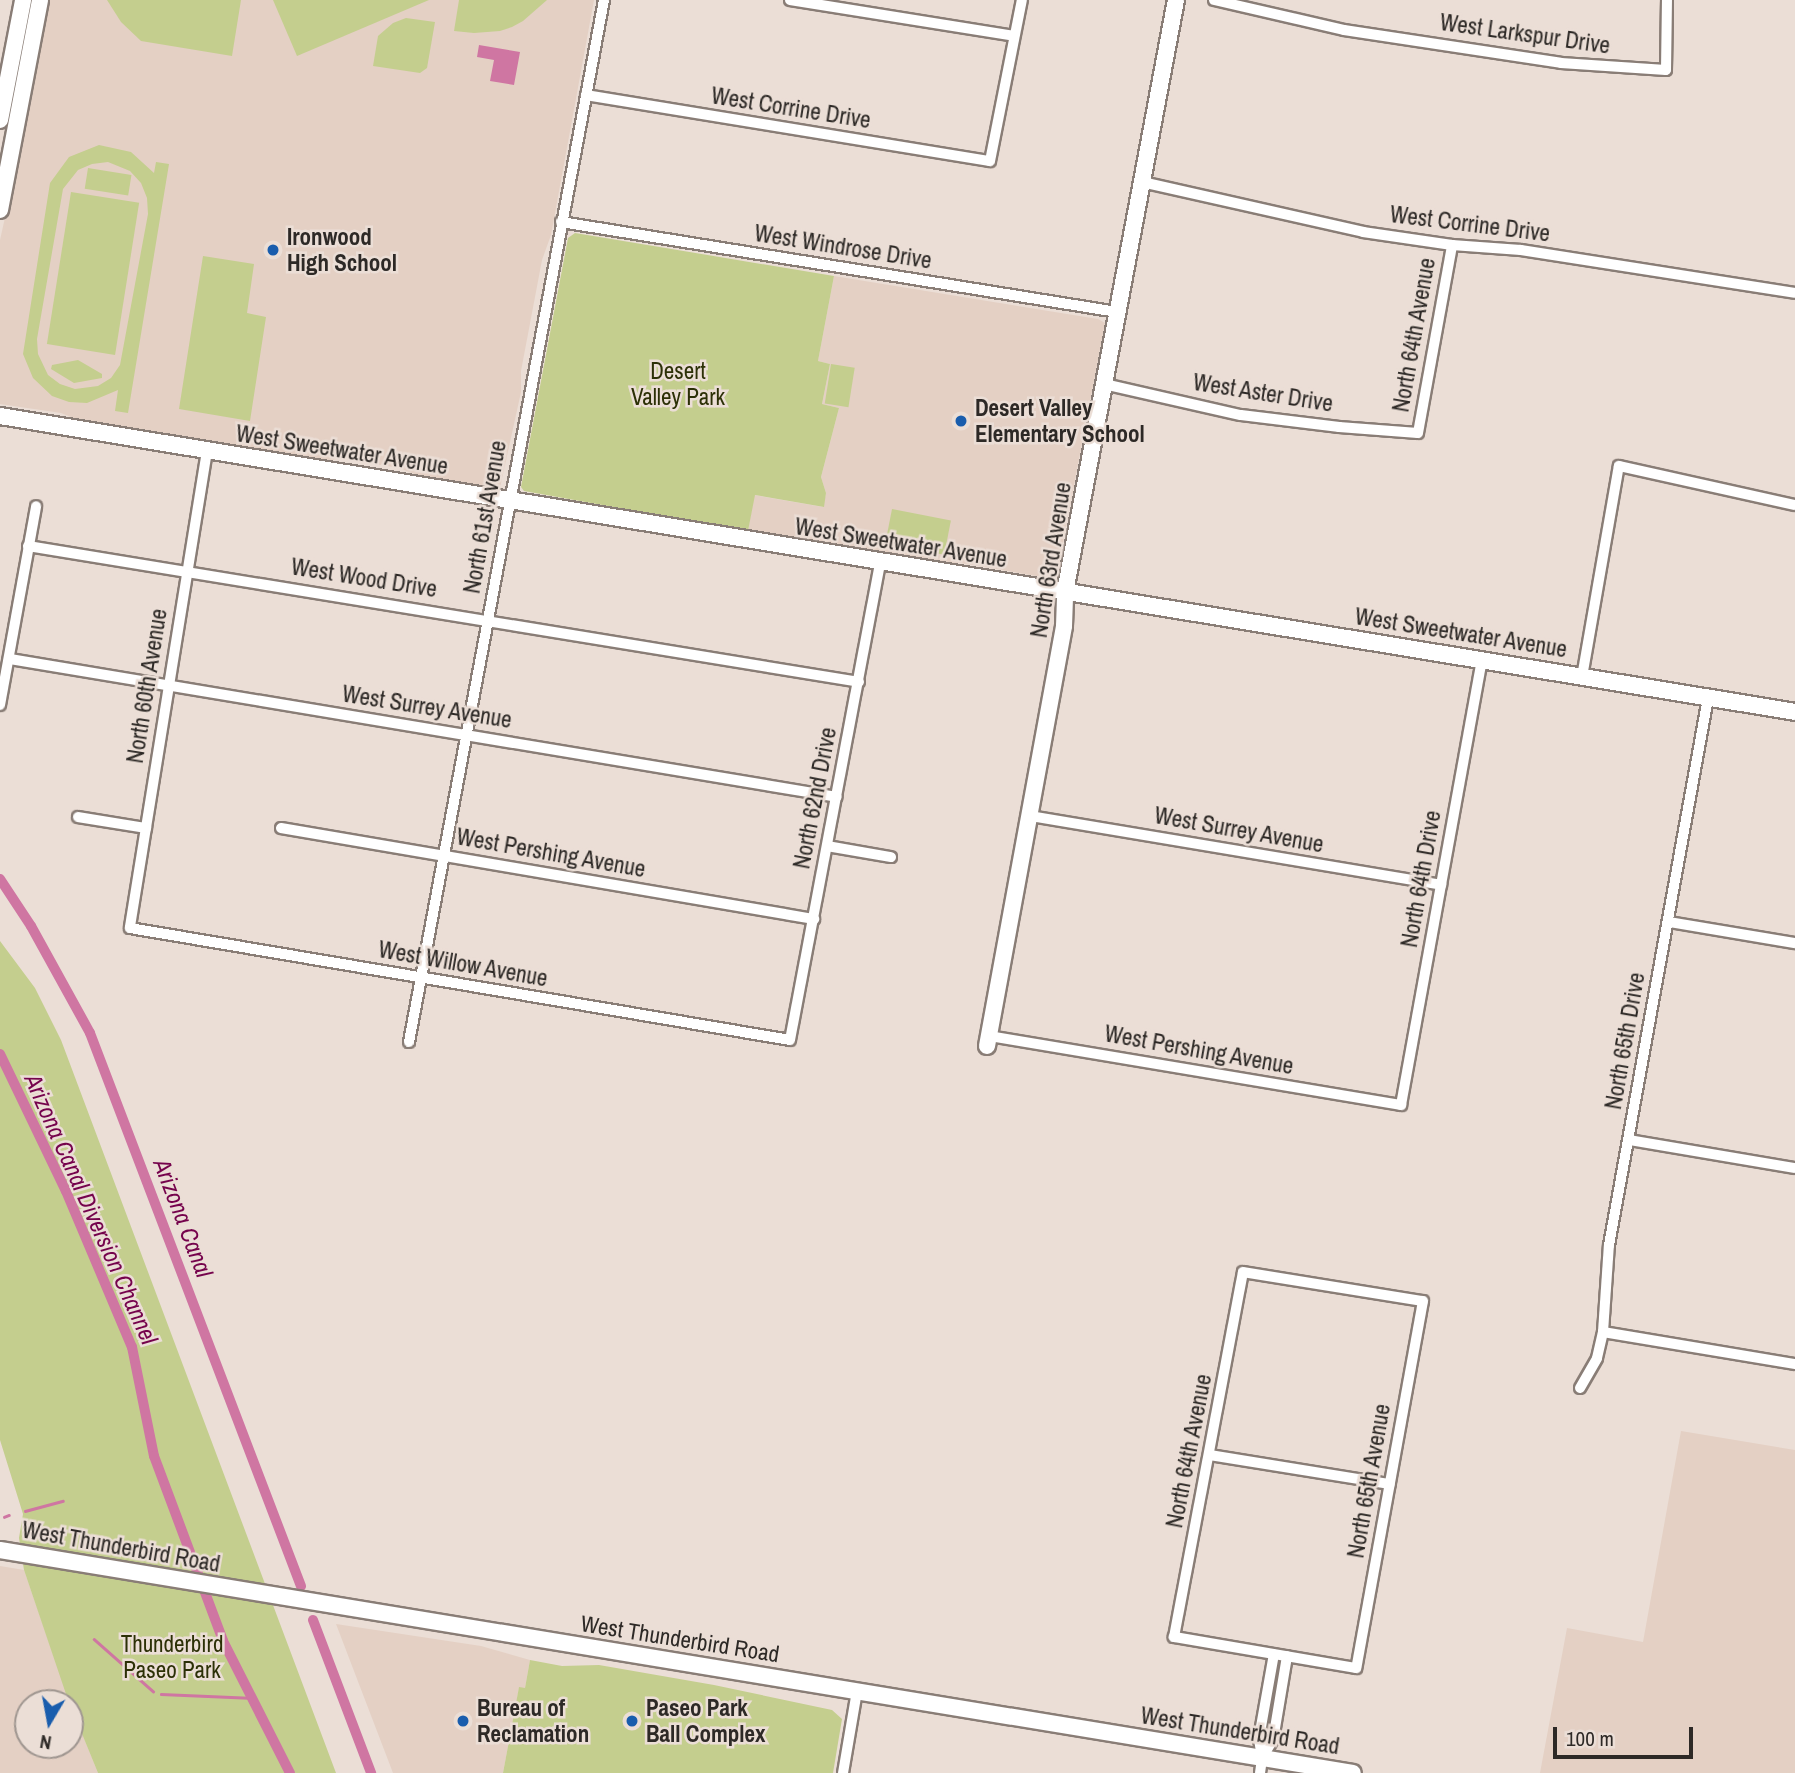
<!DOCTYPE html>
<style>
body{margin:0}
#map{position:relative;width:1795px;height:1773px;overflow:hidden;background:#ebded6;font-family:"Archivo Narrow",sans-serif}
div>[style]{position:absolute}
.built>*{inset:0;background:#e4d0c4}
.green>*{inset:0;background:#c4ce8e;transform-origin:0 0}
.water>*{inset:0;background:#cf76a2}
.stream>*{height:2.5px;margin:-1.25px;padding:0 1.25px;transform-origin:1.25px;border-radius:1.25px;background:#cf76a2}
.canal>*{height:10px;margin:-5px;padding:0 5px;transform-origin:5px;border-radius:5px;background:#cf76a2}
.roads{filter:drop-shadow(2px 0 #897d76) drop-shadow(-2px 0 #897d76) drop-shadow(0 2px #897d76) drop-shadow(0 -2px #897d76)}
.street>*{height:10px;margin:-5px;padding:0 5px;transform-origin:5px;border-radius:5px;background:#fff}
.secondary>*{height:16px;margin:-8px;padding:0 8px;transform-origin:8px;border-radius:8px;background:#fff}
.dots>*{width:19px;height:19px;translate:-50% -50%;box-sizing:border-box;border:4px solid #ebded6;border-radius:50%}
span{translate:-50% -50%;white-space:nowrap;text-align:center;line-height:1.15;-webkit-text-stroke:5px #ebded6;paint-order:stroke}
.street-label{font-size:23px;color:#2d2926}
.poi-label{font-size:23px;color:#2d2926;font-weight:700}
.left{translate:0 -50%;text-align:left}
.park-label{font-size:23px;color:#2c3006}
.water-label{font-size:24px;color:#75034c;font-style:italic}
.north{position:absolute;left:14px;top:1689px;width:70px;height:70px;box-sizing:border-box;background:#ebded6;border:2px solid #9f9690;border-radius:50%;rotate:190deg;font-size:19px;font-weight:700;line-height:28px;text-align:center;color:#2d2926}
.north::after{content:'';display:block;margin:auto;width:24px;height:32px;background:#195dad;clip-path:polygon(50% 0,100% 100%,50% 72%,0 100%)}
.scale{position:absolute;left:1553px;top:1727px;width:140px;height:32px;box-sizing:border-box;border:4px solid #2d2926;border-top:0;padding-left:9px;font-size:21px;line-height:24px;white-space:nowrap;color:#2d2926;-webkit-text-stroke:5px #ebded6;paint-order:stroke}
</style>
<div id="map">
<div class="built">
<i style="clip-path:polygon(45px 0,594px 0,551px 235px,542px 260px,521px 371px,521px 392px,500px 488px,420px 476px,399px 468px,343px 459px,327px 460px,81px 421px,61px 413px,0 404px,0 240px,32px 96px)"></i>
<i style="clip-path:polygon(834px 276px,1098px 319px,1105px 323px,1059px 564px,1051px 575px,1042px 577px,961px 563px,941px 563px,748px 531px,754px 495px,823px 507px,826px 493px,821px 477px,839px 408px,822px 404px,830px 364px,818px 361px)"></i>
<i style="clip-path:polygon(1681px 1431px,1795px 1450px,1795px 1773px,1540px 1773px,1567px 1628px,1643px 1642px)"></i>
<i style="clip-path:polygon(0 1566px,24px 1570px,70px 1703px,28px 1703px,28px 1745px,70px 1745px,70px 1703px,98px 1773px,0 1773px)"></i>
<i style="clip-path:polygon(336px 1624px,481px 1646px,530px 1660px,525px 1688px,519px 1688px,503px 1773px,393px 1773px)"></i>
</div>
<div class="green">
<i style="clip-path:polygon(107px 0,241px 0,232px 56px,141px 41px,121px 22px)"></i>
<i style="clip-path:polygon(273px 0,429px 0,297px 56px)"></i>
<i style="clip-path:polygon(459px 0,547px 0,523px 21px,512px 27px,500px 31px,474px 33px,454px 31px)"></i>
<i style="clip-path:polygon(406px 18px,435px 22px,427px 68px,420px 73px,373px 66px,378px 36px,393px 23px)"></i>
<i style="clip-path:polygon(evenodd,99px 145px,131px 152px,154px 173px,156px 162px,169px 164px,128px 413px,115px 411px,118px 390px,87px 403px,69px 402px,52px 396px,33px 378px,23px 354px,50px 183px,69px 157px,99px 145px,108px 162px,130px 171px,141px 183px,147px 198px,148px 214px,120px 365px,111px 378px,98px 386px,75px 389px,60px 384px,48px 375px,38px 354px,37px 339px,63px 189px,78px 170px,92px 164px,108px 162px)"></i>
<i style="left:88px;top:168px;width:44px;height:21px;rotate:9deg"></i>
<i style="left:71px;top:192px;width:69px;height:154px;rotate:9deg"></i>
<i style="clip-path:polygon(575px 233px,834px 276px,818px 361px,830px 364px,822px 404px,839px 408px,821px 477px,826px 493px,824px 507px,755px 495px,748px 531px,524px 491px,521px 487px,568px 238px)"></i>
<i style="clip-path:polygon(203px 256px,254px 264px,247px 313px,266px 317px,250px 421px,179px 409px)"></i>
<i style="clip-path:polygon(78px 360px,102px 374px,102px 378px,74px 383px,51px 369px,52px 365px)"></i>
<i style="left:831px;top:364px;width:24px;height:40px;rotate:9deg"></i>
<i style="left:892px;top:509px;width:60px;height:35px;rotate:11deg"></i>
<i style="clip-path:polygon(0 941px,35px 988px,61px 1040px,336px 1773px,98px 1773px,67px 1697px,24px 1570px,19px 1538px,23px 1514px,0 1440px)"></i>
<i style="clip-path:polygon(530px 1660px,562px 1666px,599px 1665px,714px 1685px,832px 1710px,842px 1719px,833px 1773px,503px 1773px,519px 1687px,525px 1688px)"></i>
</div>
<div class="water">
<i style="clip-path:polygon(479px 45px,520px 52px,514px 85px,490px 81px,494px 60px,477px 57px)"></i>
</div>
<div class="stream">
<i style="left:25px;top:1511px;width:39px;rotate:-15deg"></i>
<i style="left:4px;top:1517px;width:5px;rotate:-22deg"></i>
<i style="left:94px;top:1639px;width:79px;rotate:41.4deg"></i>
<i style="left:161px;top:1694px;width:93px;rotate:2.5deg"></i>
</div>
<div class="canal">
<i style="left:0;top:879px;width:56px;rotate:56.6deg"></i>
<i style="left:31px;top:926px;width:122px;rotate:61.1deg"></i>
<i style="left:90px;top:1033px;width:592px;rotate:69.12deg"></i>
<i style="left:0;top:1054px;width:152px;rotate:64.3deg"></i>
<i style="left:66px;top:1191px;width:169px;rotate:67.1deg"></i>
<i style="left:132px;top:1347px;width:111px;rotate:78.6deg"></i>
<i style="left:154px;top:1456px;width:197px;rotate:69.5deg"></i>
<i style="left:223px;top:1641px;width:148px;rotate:63.1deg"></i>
<i style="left:313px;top:1620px;width:164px;rotate:69.2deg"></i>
</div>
<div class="roads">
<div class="street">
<i style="left:790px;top:0;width:227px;rotate:9.1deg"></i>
<i style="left:1214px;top:0;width:133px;rotate:13deg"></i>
<i style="left:1344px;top:30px;width:219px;rotate:8.6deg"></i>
<i style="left:1561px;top:63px;width:105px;rotate:3.8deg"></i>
<i style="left:1666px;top:70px;width:70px;rotate:-89.2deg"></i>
<i style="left:586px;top:95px;width:409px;rotate:9.3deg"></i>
<i style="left:990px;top:161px;width:164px;rotate:-78.8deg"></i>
<i style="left:1142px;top:182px;width:227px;rotate:12.7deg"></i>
<i style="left:1363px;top:232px;width:90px;rotate:8.3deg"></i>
<i style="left:1452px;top:245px;width:69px;rotate:4.1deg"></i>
<i style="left:1521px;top:250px;width:277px;rotate:8.9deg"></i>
<i style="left:561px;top:222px;width:563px;rotate:9.19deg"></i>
<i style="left:1104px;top:384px;width:140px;rotate:12.8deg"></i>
<i style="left:1241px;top:415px;width:99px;rotate:7deg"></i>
<i style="left:1339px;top:427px;width:79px;rotate:4.3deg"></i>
<i style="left:1418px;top:433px;width:191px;rotate:-79.7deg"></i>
<i style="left:207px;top:451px;width:483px;rotate:99.2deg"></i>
<i style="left:130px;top:928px;width:669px;rotate:9.63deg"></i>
<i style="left:790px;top:1040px;width:484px;rotate:-79.3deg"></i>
<i style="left:28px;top:546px;width:842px;rotate:9.29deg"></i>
<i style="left:10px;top:659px;width:838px;rotate:9.47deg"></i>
<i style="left:1582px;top:677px;width:214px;rotate:-80.1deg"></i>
<i style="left:1619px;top:466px;width:180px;rotate:12.5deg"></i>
<i style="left:0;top:705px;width:202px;rotate:-79.7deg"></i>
<i style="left:1030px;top:816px;width:417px;rotate:9.5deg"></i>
<i style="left:78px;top:817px;width:69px;rotate:9.2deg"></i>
<i style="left:281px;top:828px;width:541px;rotate:9.69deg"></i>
<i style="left:827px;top:846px;width:65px;rotate:9.8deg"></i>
<i style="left:1669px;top:922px;width:128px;rotate:9.5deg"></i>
<i style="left:989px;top:1036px;width:418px;rotate:9.5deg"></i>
<i style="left:1401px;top:1105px;width:452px;rotate:-79.7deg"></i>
<i style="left:409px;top:1042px;width:1060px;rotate:-79.4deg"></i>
<i style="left:1629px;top:1140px;width:168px;rotate:9.6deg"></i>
<i style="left:1243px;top:1272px;width:182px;rotate:9.2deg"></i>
<i style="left:1423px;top:1301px;width:373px;rotate:100.3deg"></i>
<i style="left:1356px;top:1668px;width:185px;rotate:-170.3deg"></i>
<i style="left:1174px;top:1637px;width:371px;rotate:-79.3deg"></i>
<i style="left:1603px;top:1332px;width:195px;rotate:9.5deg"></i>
<i style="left:1580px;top:1388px;width:34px;rotate:-60deg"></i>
<i style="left:1597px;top:1358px;width:27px;rotate:-77deg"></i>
<i style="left:1603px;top:1332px;width:87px;rotate:-86.1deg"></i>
<i style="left:1609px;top:1245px;width:556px;rotate:-79.74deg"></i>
<i style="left:1210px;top:1455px;width:182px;rotate:9.2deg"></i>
<i style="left:1262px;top:1758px;width:21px;rotate:-59deg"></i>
<i style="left:1273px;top:1740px;width:85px;rotate:-80.5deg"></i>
<i style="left:843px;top:1773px;width:83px;rotate:-80.3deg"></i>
<i style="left:1260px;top:1773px;width:15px;rotate:-82deg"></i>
<i style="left:1262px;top:1758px;width:20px;rotate:-99deg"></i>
<i style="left:1259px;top:1738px;width:85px;rotate:-79.9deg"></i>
</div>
<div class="secondary">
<i style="left:0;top:120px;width:122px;rotate:-79.1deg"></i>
<i style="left:0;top:210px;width:214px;rotate:-79.2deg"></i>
<i style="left:0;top:416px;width:1819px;rotate:9.36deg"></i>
<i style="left:987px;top:1046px;width:427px;rotate:-79.6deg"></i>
<i style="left:1064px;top:626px;width:34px;rotate:-88deg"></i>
<i style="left:1065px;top:592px;width:602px;rotate:-79.38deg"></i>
<i style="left:0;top:1550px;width:1371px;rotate:9.36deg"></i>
</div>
</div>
<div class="dots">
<i style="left:273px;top:250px;background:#195dad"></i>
<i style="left:961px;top:421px;background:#195dad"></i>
<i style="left:463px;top:1721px;background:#195dad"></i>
<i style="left:632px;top:1721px;background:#195dad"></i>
</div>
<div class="street-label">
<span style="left:1525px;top:34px;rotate:8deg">West Larkspur Drive</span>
<span style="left:791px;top:108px;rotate:9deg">West Corrine Drive</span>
<span style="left:1470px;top:224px;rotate:7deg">West Corrine Drive</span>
<span style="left:843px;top:247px;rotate:9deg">West Windrose Drive</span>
<span style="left:1414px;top:335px;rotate:-80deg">North 64th Avenue</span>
<span style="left:1263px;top:393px;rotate:9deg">West Aster Drive</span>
<span style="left:342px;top:450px;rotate:9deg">West Sweetwater Avenue</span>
<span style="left:485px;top:517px;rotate:-80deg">North 61st Avenue</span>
<span style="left:901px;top:543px;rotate:9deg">West Sweetwater Avenue</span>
<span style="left:1051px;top:560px;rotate:-81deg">North 63rd Avenue</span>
<span style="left:364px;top:578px;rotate:9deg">West Wood Drive</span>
<span style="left:1461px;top:633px;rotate:9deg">West Sweetwater Avenue</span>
<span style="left:147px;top:686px;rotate:-81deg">North 60th Avenue</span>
<span style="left:427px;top:707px;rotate:9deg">West Surrey Avenue</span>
<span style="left:815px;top:798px;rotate:-79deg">North 62nd Drive</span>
<span style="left:1239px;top:830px;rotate:10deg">West Surrey Avenue</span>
<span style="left:551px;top:853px;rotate:10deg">West Pershing Avenue</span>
<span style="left:1421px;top:879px;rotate:-80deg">North 64th Drive</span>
<span style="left:463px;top:964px;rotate:10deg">West Willow Avenue</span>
<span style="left:1625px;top:1041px;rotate:-80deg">North 65th Drive</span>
<span style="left:1199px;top:1050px;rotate:10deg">West Pershing Avenue</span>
<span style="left:1189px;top:1451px;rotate:-79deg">North 64th Avenue</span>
<span style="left:1369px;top:1481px;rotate:-80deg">North 65th Avenue</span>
<span style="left:121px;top:1547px;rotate:10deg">West Thunderbird Road</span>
<span style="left:680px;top:1639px;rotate:9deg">West Thunderbird Road</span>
<span style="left:1240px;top:1731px;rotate:9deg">West Thunderbird Road</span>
</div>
<div class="poi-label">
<span class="left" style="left:287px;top:250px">Ironwood<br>High School</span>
<span class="left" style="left:975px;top:421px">Desert Valley<br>Elementary School</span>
<span class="left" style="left:477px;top:1721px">Bureau of<br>Reclamation</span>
<span class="left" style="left:646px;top:1721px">Paseo Park<br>Ball Complex</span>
</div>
<div class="park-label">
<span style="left:678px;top:384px">Desert<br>Valley Park</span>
<span style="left:172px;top:1657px">Thunderbird<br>Paseo Park</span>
</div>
<div class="water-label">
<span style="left:91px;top:1209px;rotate:66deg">Arizona Canal Diversion Channel</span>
<span style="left:183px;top:1218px;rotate:69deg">Arizona Canal</span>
</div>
<div class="north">N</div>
<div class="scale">100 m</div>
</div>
